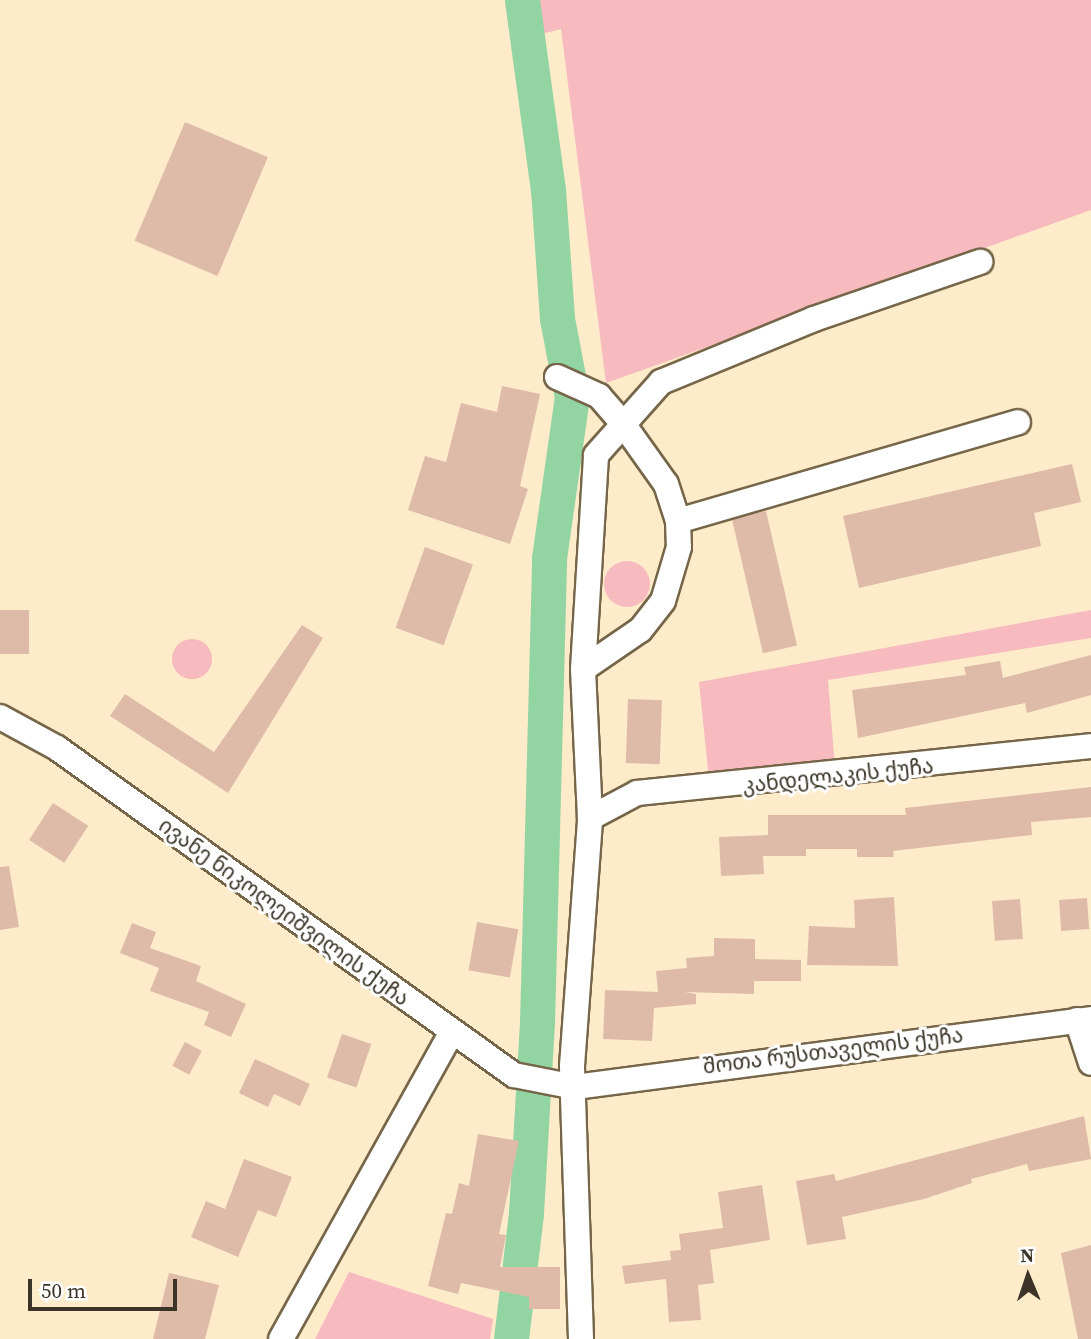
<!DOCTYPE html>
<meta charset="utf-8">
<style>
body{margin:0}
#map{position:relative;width:1091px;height:1339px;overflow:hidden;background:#fdebca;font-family:"Source Serif 4","Noto Sans Georgian",serif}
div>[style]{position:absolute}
.green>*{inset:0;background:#f7bbbf}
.round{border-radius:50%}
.river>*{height:35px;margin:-17.5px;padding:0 17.5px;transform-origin:17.5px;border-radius:17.5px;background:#93d4a3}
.building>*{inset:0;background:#debba9;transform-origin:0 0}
.roads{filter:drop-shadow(2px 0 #766649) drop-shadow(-2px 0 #766649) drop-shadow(0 2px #766649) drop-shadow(0 -2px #766649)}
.minor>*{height:24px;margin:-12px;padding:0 12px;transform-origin:12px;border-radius:12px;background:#fff}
span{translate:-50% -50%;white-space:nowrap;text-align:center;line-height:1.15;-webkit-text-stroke:6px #fff;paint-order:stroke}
.street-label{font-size:21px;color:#3b3427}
.north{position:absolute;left:993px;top:1241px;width:70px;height:70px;-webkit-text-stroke:5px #fff;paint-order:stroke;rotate:358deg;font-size:19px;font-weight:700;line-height:28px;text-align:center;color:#3b3427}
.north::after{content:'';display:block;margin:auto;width:24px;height:32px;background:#3b3427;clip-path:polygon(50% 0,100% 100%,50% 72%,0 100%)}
.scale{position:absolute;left:28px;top:1279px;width:149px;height:32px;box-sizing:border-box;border:4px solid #3b3427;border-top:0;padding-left:9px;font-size:21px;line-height:24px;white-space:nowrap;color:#3b3427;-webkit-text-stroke:5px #fff;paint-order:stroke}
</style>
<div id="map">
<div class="green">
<i style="clip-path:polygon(522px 0,1091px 0,1091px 210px,606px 383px,561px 29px,523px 39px)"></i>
<i class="round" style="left:604px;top:561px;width:46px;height:46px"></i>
<i style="clip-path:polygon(1091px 610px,1091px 638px,828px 680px,835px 768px,709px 780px,699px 682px)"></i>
<i class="round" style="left:172px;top:639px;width:40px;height:40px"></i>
<i style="clip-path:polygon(349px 1272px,493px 1319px,490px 1339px,315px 1339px)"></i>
</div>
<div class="river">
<i style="left:511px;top:1339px;width:127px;rotate:-83.2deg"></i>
<i style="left:526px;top:1213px;width:190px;rotate:-86.7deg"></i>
<i style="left:537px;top:1023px;width:465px;rotate:-88.5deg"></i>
<i style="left:549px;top:558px;width:163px;rotate:-81.9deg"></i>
<i style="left:572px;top:397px;width:80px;rotate:-100.8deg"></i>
<i style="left:557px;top:318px;width:128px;rotate:-94deg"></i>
<i style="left:548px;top:190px;width:192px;rotate:-97.8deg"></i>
</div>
<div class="building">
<i style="left:185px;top:122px;width:90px;height:129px;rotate:23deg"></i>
<i style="clip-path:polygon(502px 386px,540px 394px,520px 486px,528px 489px,510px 544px,408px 510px,425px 456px,446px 462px,461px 403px,497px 412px)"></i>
<i style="clip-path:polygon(1072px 464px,1081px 502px,1034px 513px,1041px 546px,859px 588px,843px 516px)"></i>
<i style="left:766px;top:511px;width:138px;height:35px;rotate:77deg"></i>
<i style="left:425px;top:547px;width:51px;height:86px;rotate:20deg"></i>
<i style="left:0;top:610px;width:29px;height:44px"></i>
<i style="clip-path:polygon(302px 625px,323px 638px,228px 793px,110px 716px,125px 694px,214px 752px)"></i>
<i style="clip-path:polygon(1091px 655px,1091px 695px,1027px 713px,1025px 703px,858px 738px,852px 690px,966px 675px,964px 667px,1000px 661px,1003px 678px)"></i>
<i style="left:628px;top:699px;width:34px;height:64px;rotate:2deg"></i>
<i style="clip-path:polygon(1091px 787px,1091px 817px,1031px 822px,1032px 835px,893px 851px,894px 857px,857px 857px,857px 849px,806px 849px,806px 856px,763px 856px,764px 874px,721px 876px,719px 837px,768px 835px,768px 815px,906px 815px,905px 808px)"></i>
<i style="left:53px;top:803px;width:42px;height:44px;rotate:33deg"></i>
<i style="clip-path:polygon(9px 866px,19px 927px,0 930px,0 867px)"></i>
<i style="clip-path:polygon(894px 897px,898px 966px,807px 965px,809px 926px,855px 928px,854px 900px)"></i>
<i style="left:1087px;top:898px;width:31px;height:28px;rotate:86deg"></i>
<i style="left:1020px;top:899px;width:40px;height:28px;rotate:86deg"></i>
<i style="left:477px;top:922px;width:42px;height:49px;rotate:10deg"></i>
<i style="clip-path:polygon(132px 923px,156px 932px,150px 948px,201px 966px,196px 981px,246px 1004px,231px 1037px,204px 1025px,209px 1012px,150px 991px,159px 968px,120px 953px)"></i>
<i style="clip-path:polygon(714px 938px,755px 939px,755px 959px,801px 960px,801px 981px,754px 981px,754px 994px,685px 992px,696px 994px,696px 1004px,654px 1008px,652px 1041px,603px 1039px,605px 990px,658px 992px,656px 971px,687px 968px,686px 958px,714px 956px)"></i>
<i style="left:342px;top:1034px;width:31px;height:46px;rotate:19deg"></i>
<i style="left:185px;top:1042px;width:19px;height:27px;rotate:28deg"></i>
<i style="clip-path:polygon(255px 1059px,310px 1084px,300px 1106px,274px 1094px,268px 1107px,239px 1093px)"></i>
<i style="clip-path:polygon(1084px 1116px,1091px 1159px,1029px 1171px,1027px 1164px,971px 1179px,972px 1183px,924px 1199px,842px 1217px,846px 1239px,807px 1245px,796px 1181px,834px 1174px,836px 1181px)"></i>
<i style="clip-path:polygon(478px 1134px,519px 1141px,499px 1234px,506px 1235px,500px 1267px,560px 1267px,560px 1309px,529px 1309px,529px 1297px,461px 1283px,458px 1294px,428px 1286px,446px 1213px,452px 1214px,459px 1183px,469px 1186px)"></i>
<i style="clip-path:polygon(244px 1159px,292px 1177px,276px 1217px,258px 1210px,238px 1257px,191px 1237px,206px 1201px,225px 1209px)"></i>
<i style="clip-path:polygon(762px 1185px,770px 1240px,710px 1250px,714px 1283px,698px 1285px,701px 1320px,669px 1322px,666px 1279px,625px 1284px,622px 1266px,671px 1260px,670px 1251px,681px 1250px,679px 1234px,723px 1228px,718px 1192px)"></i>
<i style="clip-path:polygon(1091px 1245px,1091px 1339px,1078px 1339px,1061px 1253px)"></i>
<i style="clip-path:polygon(169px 1273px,219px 1285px,205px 1339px,153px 1339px)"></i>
</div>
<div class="roads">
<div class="minor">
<i style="left:557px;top:377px;width:46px;rotate:24.3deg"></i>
<i style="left:599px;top:396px;width:33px;rotate:49deg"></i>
<i style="left:621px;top:421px;width:77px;rotate:54.5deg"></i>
<i style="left:666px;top:484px;width:39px;rotate:72deg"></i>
<i style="left:678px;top:521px;width:26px;rotate:88deg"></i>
<i style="left:679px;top:547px;width:56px;rotate:106.5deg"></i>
<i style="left:663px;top:601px;width:37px;rotate:128deg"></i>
<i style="left:640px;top:630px;width:69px;rotate:145.6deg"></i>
<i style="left:678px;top:521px;width:354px;rotate:-16.2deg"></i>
<i style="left:0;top:717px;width:65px;rotate:28.5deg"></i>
<i style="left:57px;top:748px;width:562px;rotate:35.59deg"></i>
<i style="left:514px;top:1075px;width:62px;rotate:11.1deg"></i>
<i style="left:575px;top:1087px;width:520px;rotate:-7.51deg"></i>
<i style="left:590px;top:818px;width:53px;rotate:-28deg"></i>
<i style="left:637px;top:793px;width:456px;rotate:-5.9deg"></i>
<i style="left:1077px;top:1020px;width:45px;rotate:72deg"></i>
<i style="left:281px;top:1339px;width:350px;rotate:-60.9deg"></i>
<i style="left:581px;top:1339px;width:273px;rotate:-91.9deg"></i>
<i style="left:572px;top:1066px;width:249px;rotate:-85.8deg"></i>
<i style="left:590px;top:818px;width:149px;rotate:-92.7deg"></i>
<i style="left:583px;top:669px;width:214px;rotate:-86.5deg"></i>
<i style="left:596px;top:455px;width:98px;rotate:-48.3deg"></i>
<i style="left:661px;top:382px;width:165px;rotate:-22.4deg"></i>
<i style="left:814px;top:319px;width:176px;rotate:-19deg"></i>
</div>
</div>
<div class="street-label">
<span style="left:838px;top:776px;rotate:-6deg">კანდელაკის ქუჩა</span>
<span style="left:284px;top:912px;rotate:36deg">ივანე ნიკოლეიშვილის ქუჩა</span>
<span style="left:833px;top:1051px;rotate:-7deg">შოთა რუსთაველის ქუჩა</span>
</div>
<div class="north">N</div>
<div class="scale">50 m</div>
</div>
